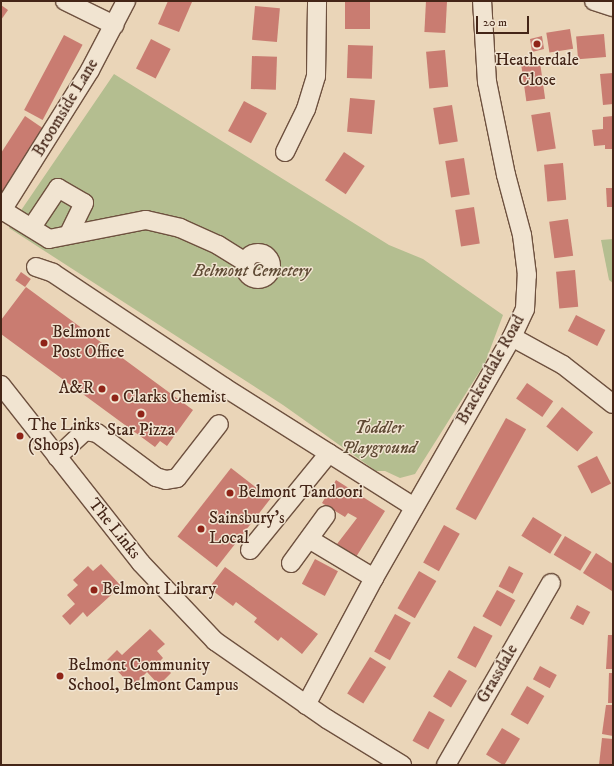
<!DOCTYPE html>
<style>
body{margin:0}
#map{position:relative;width:614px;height:766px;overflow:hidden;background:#ead5b8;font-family:"IM FELL DW Pica",serif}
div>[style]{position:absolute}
.green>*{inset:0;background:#b4be90}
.building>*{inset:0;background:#c97c71;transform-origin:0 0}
.roads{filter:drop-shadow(1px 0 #6e513f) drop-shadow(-1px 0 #6e513f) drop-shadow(0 1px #6e513f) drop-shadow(0 -1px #6e513f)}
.minor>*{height:18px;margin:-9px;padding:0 9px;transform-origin:9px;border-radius:9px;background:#f1e4d1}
.minor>.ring{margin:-9px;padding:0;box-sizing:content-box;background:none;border:18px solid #f1e4d1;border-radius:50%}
.dots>*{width:11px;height:11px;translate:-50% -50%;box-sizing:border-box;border:2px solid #f1e4d1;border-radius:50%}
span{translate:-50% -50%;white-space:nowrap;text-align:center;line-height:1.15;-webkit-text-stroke:3px #f1e4d1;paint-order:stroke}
.poi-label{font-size:17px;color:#442517}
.left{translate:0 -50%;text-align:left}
.right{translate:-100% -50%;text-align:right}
.street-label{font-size:17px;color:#442517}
.park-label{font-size:17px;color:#604b35;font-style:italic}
.frame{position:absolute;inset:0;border:2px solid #442517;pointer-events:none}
.scale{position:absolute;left:476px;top:16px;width:53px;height:18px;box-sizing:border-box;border:2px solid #442517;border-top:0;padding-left:5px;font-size:12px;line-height:14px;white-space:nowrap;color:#442517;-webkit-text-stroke:3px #f1e4d1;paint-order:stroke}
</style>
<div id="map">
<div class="green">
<i style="clip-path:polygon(114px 74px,389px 245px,423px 259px,503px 315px,485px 363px,415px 474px,400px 478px,385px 471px,376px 471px,283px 405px,9px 228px)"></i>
<i style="clip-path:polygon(613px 239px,613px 283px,609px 280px,601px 240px)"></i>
</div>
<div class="building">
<i style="clip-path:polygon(168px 1px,192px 2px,179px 32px,158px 24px)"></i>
<i style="left:345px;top:1px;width:25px;height:28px"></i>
<i style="left:426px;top:1px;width:21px;height:31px;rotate:3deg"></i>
<i style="clip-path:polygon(1px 5px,8px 10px,1px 20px)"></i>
<i style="left:255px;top:6px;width:25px;height:34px;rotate:5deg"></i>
<i style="left:570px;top:29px;width:20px;height:24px;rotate:81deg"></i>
<i style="left:604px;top:34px;width:23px;height:28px;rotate:85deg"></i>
<i style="left:64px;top:35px;width:21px;height:85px;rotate:28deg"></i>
<i style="clip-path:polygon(542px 36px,544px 49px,532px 52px,530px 39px)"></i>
<i style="left:151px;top:39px;width:22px;height:33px;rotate:27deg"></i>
<i style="left:348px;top:45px;width:25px;height:33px;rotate:2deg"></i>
<i style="left:445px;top:50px;width:37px;height:19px;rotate:85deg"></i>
<i style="left:252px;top:56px;width:25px;height:33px;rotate:2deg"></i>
<i style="left:540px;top:62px;width:37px;height:19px;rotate:82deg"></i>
<i style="clip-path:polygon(613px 73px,613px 104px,603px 105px,600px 74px)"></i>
<i style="left:350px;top:98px;width:25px;height:34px;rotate:5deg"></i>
<i style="left:244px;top:101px;width:26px;height:34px;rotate:28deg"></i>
<i style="left:452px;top:105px;width:37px;height:19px;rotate:81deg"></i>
<i style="left:550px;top:112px;width:37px;height:19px;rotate:81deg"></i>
<i style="clip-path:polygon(25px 116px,44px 129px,1px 194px,1px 153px)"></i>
<i style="clip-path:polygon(613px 116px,613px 149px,605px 149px,605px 145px,594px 146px,592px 130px,603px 129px,603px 117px)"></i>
<i style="left:344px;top:152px;width:25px;height:34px;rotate:34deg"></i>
<i style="left:464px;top:158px;width:37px;height:19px;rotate:81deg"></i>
<i style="left:563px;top:163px;width:37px;height:19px;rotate:85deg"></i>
<i style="clip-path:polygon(606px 188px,613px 188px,613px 207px,607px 207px)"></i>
<i style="left:474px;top:207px;width:37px;height:19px;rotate:81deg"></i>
<i style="left:568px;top:219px;width:37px;height:19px;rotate:82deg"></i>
<i style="left:575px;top:270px;width:37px;height:19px;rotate:85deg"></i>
<i style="left:21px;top:272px;width:12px;height:10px;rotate:35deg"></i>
<i style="clip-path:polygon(26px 287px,193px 410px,167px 446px,160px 441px,155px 447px,1px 334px,1px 320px)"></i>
<i style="left:576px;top:315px;width:33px;height:18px;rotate:27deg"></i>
<i style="left:527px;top:383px;width:32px;height:19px;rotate:35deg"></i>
<i style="left:562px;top:407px;width:40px;height:25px;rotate:39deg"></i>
<i style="left:506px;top:418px;width:23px;height:104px;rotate:29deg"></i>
<i style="left:597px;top:456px;width:31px;height:22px;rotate:63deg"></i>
<i style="left:231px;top:468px;width:50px;height:87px;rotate:38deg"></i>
<i style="clip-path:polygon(336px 480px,385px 511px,356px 557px,337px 544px,357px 518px,348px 513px,345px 517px,322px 503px)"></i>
<i style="left:533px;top:517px;width:34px;height:22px;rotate:32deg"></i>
<i style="left:444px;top:525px;width:18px;height:43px;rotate:29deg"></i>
<i style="left:565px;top:536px;width:31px;height:22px;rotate:31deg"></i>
<i style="clip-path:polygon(596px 553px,613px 564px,612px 591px,583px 573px)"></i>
<i style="left:315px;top:559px;width:26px;height:28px;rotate:28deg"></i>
<i style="clip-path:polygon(101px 564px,121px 586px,87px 617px,83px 612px,70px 625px,62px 616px,75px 604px,67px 595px,78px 585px,73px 580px,88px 566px,93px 571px)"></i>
<i style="left:509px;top:566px;width:16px;height:23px;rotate:27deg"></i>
<i style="clip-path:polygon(225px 567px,318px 634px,302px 654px,281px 637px,278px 641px,254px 622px,257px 618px,236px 602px,233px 606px,209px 588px)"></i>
<i style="left:419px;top:571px;width:20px;height:43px;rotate:30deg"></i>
<i style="left:497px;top:590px;width:21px;height:30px;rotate:29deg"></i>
<i style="left:577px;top:605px;width:15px;height:15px;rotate:28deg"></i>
<i style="left:395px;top:614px;width:18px;height:43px;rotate:29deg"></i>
<i style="left:474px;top:626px;width:21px;height:36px;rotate:28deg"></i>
<i style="clip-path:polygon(150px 629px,165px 644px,157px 651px,163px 658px,160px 661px,171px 673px,159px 685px,147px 672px,135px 684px,129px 678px,126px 680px,107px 660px,117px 650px,122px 655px)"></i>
<i style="clip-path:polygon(608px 635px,613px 635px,613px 669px,606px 669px)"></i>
<i style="left:370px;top:657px;width:19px;height:43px;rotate:32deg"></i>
<i style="left:540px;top:666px;width:19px;height:15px;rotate:28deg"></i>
<i style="left:449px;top:670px;width:21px;height:31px;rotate:31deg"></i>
<i style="clip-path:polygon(609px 673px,613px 673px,613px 703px,608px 703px)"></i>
<i style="left:527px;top:686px;width:20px;height:33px;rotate:30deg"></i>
<i style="clip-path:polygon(606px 705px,613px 705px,613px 736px,602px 734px)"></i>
<i style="left:429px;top:711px;width:18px;height:34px;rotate:29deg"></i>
<i style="left:502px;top:728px;width:21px;height:31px;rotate:31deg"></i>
<i style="clip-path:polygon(602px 738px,613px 739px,613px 765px,599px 765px)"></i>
</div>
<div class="roads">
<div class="minor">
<i style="left:65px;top:1px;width:55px;rotate:26.1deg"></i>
<i style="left:594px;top:1px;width:20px;rotate:18deg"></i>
<i style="left:285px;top:152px;width:48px;rotate:-64deg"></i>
<i style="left:306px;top:109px;width:34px;rotate:-73deg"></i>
<i style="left:316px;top:76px;width:75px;rotate:-89.2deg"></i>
<i style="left:2px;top:210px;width:55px;rotate:31.7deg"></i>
<i style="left:49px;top:239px;width:99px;rotate:-11.1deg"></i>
<i style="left:146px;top:220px;width:35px;rotate:13deg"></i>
<i style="left:180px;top:228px;width:42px;rotate:24.1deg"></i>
<i style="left:218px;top:245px;width:32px;rotate:32deg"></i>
<i style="left:1px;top:212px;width:168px;rotate:-57.9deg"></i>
<i style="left:90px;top:70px;width:78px;rotate:-62.4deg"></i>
<i style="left:32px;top:227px;width:47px;rotate:-56.3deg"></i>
<i style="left:58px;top:188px;width:30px;rotate:30deg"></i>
<i style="left:84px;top:203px;width:34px;rotate:116deg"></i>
<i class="ring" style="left:245px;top:253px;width:8px;height:8px"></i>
<i style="left:36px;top:267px;width:18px;rotate:19deg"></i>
<i style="left:53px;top:273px;width:206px;rotate:33.7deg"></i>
<i style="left:224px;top:387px;width:225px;rotate:32.3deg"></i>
<i style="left:512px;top:337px;width:58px;rotate:28.8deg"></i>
<i style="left:563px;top:365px;width:63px;rotate:38deg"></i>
<i style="left:1px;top:385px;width:226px;rotate:51.8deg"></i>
<i style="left:141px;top:563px;width:108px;rotate:46.5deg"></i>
<i style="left:215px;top:641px;width:136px;rotate:34.9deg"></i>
<i style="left:327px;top:719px;width:88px;rotate:31.5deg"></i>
<i style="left:57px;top:457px;width:38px;rotate:-43deg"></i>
<i style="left:85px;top:431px;width:12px;rotate:9deg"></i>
<i style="left:97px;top:433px;width:74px;rotate:36.7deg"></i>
<i style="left:156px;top:477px;width:10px;rotate:17deg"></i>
<i style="left:166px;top:480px;width:11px;rotate:-10deg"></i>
<i style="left:177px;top:478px;width:68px;rotate:-52.1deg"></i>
<i style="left:309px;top:539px;width:76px;rotate:31deg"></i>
<i style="left:250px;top:550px;width:125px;rotate:-50.8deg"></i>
<i style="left:291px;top:563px;width:59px;rotate:-53.9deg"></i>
<i style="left:306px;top:705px;width:144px;rotate:-61.8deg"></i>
<i style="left:374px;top:578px;width:278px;rotate:-60.2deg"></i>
<i style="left:512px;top:337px;width:31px;rotate:-65deg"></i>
<i style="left:525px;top:309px;width:34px;rotate:-87deg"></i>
<i style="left:527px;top:275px;width:40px;rotate:-97.1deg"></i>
<i style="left:522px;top:235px;width:62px;rotate:-104.9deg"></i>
<i style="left:506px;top:175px;width:95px;rotate:-101.5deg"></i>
<i style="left:487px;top:82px;width:81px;rotate:-93.5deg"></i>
<i style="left:446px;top:765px;width:210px;rotate:-60deg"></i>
</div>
</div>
<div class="dots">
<i style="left:537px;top:44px;background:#8f2418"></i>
<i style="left:44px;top:343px;background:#8f2418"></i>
<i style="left:102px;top:389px;background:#8f2418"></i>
<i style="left:115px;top:398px;background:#8f2418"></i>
<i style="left:141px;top:414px;background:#8f2418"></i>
<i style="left:20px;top:436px;background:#8f2418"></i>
<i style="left:230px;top:493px;background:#8f2418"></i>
<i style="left:201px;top:529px;background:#8f2418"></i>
<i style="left:94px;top:590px;background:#8f2418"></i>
<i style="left:60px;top:676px;background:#8f2418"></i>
</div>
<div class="poi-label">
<span style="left:537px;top:71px">Heatherdale<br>Close</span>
<span class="left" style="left:52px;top:343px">Belmont<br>Post Office</span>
<span class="right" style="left:94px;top:389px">A&amp;R</span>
<span class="left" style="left:123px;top:398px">Clarks Chemist</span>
<span class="left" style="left:28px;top:436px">The Links<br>(Shops)</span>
<span style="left:141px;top:431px">Star Pizza</span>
<span class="left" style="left:238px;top:493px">Belmont Tandoori</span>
<span class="left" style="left:209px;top:529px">Sainsbury's<br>Local</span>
<span class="left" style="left:102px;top:590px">Belmont Library</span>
<span class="left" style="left:68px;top:676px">Belmont Community<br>School, Belmont Campus</span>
</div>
<div class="street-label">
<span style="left:66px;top:108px;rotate:-59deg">Broomside Lane</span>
<span style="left:491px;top:370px;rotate:-61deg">Brackendale Road</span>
<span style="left:114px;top:529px;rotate:51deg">The Links</span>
<span style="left:498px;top:674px;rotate:-60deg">Grassdale</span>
</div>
<div class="park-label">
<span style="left:252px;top:272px">Belmont Cemetery</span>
<span style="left:379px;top:439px">Toddler<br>Playground</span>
</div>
<div class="frame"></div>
<div class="scale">20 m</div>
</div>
